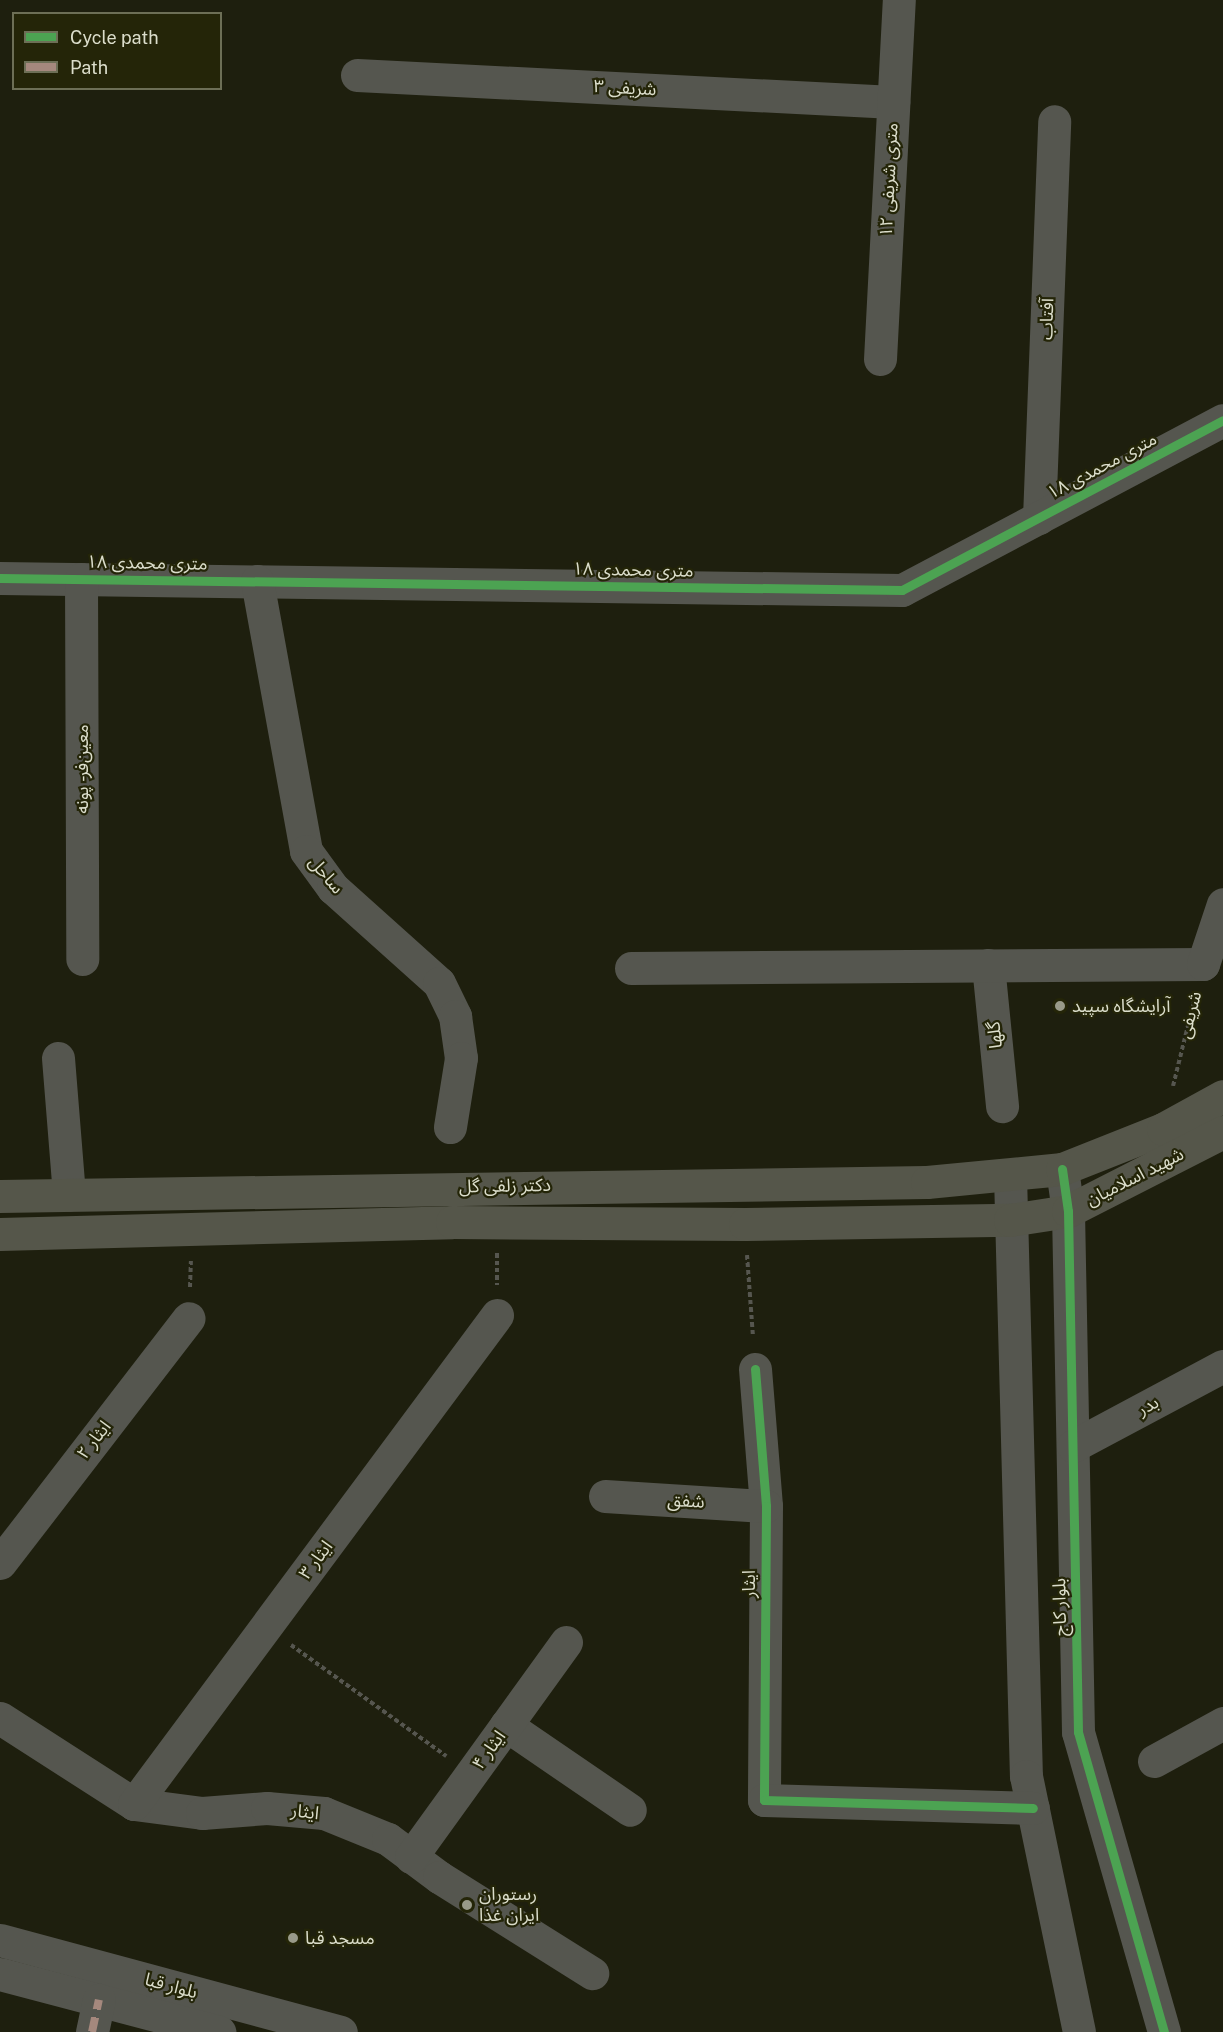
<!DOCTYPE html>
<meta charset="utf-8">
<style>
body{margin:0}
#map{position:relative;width:1223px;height:2032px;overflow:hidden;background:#1e1f0e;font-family:"Public Sans","Noto Sans Arabic",sans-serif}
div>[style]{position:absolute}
.path>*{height:4px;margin-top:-2px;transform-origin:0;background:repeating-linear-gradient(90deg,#56564f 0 4.5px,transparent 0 7.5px)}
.minor>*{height:33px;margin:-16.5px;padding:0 16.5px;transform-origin:16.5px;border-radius:16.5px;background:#55564f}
.major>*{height:33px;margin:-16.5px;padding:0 16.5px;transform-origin:16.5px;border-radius:16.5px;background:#55564a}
.quiet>*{height:8px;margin-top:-4px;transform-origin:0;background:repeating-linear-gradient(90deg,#a5887d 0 15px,transparent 0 23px)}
.cycleway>*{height:9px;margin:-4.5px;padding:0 4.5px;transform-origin:4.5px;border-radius:4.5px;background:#4ca352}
.dots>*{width:16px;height:16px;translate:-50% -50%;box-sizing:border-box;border:3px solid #242508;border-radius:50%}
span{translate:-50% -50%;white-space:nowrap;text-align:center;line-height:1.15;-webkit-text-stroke:4.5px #242508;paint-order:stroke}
.street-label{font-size:18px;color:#dbddcb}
.poi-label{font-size:18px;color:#dbddcb}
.left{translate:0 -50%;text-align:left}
.legend{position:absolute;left:12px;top:12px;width:210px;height:78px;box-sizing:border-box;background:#242508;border:2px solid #6d6f56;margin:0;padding:8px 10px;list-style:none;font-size:18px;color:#dbddcb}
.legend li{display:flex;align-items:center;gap:12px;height:30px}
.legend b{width:30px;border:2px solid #6d6f56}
</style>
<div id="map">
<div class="path">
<i style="left:1173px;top:1086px;width:92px;rotate:-76.1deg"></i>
<i style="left:497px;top:1253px;width:32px;rotate:90deg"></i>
<i style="left:747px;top:1255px;width:82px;rotate:85.8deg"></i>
<i style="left:190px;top:1287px;width:26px;rotate:-88deg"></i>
<i style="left:291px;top:1645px;width:191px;rotate:35.6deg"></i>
</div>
<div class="minor">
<i style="left:357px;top:75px;width:537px;rotate:2.88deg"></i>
<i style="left:880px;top:359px;width:360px;rotate:-87deg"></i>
<i style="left:1039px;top:518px;width:397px;rotate:-87.8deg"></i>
<i style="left:0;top:578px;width:902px;rotate:0.76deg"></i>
<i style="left:902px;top:590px;width:363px;rotate:-27.9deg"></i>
<i style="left:81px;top:579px;width:380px;rotate:89.8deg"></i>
<i style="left:257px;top:581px;width:274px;rotate:79.7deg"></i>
<i style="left:306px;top:851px;width:46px;rotate:53.9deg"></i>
<i style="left:333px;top:888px;width:142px;rotate:41.9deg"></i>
<i style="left:439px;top:983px;width:37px;rotate:64deg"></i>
<i style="left:455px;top:1016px;width:42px;rotate:81.9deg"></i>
<i style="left:461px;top:1058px;width:70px;rotate:99.1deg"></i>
<i style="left:988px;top:965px;width:142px;rotate:84.3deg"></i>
<i style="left:631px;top:968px;width:572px;rotate:-0.4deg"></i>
<i style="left:1203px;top:964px;width:63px;rotate:-71.6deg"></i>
<i style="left:58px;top:1058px;width:137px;rotate:85.4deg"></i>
<i style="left:1062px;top:1169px;width:42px;rotate:81.9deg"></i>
<i style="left:1068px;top:1211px;width:521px;rotate:88.9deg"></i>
<i style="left:1078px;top:1732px;width:312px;rotate:74deg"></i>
<i style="left:1010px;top:1175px;width:601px;rotate:88.48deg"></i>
<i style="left:1026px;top:1776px;width:261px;rotate:78.3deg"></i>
<i style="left:755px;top:1369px;width:137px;rotate:85.4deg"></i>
<i style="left:766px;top:1506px;width:294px;rotate:90.4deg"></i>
<i style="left:764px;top:1800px;width:269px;rotate:1.7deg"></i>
<i style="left:1073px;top:1446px;width:170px;rotate:-28.1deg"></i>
<i style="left:605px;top:1496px;width:161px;rotate:3.6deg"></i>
<i style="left:0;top:1563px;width:309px;rotate:-52.4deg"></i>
<i style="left:0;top:1718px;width:159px;rotate:32.7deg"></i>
<i style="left:134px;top:1804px;width:69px;rotate:7.5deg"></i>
<i style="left:202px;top:1813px;width:65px;rotate:-4.4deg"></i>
<i style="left:267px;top:1808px;width:57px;rotate:5deg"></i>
<i style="left:324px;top:1813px;width:69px;rotate:22.1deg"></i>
<i style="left:388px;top:1839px;width:64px;rotate:36.7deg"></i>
<i style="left:439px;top:1877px;width:181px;rotate:32.1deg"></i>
<i style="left:506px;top:1725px;width:150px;rotate:34.4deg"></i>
<i style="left:1154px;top:1761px;width:79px;rotate:-28.8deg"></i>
<i style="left:134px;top:1804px;width:609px;rotate:-53.41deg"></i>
<i style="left:411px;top:1857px;width:265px;rotate:-54.2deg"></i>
<i style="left:0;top:1940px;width:353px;rotate:15.1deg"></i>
<i style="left:0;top:1974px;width:227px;rotate:14.8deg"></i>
<i style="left:92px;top:2032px;width:33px;rotate:-78deg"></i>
</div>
<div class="major">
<i style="left:0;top:1196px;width:927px;rotate:-0.87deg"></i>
<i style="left:927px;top:1182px;width:136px;rotate:-5.5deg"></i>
<i style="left:1062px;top:1169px;width:109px;rotate:-21.6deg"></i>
<i style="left:1163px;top:1129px;width:68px;rotate:-28.8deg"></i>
<i style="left:0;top:1234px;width:452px;rotate:-1.5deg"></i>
<i style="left:452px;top:1222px;width:293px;rotate:0.4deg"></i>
<i style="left:745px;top:1224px;width:265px;rotate:-0.9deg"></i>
<i style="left:1010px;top:1220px;width:59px;rotate:-8.8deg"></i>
<i style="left:1068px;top:1211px;width:174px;rotate:-27deg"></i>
</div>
<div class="quiet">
<i style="left:92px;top:2032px;width:33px;rotate:-78deg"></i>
</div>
<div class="cycleway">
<i style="left:0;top:578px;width:902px;rotate:0.76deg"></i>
<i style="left:902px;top:590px;width:363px;rotate:-27.9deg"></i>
<i style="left:1062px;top:1169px;width:42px;rotate:81.9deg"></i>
<i style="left:1068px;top:1211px;width:521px;rotate:88.9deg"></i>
<i style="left:1078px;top:1732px;width:312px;rotate:74deg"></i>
<i style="left:755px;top:1369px;width:137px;rotate:85.4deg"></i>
<i style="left:766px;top:1506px;width:294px;rotate:90.4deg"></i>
<i style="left:764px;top:1800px;width:269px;rotate:1.7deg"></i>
</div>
<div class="dots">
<i style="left:1060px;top:1006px;background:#999a89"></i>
<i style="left:467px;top:1905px;background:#999a89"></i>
<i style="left:293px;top:1938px;background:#999a89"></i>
</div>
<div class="street-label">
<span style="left:625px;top:88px;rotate:3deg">شریفی ۳</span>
<span style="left:889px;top:180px;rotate:-87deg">۱۲ متری شریفی</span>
<span style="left:1047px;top:319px;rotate:-88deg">آفتاب</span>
<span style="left:1102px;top:466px;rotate:-28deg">۱۸ متری محمدی</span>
<span style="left:147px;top:563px;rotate:1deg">۱۸ متری محمدی</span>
<span style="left:633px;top:570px;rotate:1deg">۱۸ متری محمدی</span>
<span style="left:82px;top:769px;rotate:-90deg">معین‌فر- پونه</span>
<span style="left:326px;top:875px;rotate:50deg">ساحل</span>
<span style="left:1190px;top:1015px;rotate:-76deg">شریفی</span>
<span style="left:995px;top:1035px;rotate:-96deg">گلها</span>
<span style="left:1135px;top:1177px;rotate:-27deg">شهید اسلامیان</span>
<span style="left:505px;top:1186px;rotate:-1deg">دکتر زلفی گل</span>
<span style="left:1148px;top:1406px;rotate:-28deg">بدر</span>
<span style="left:94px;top:1440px;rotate:-52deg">ایثار ۲</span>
<span style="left:686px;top:1501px;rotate:3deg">شفق</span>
<span style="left:316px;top:1560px;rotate:-53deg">ایثار ۳</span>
<span style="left:749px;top:1584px;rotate:-90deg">ایثار</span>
<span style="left:1060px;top:1607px;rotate:-91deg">بلوار کاج</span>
<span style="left:489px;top:1750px;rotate:-54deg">ایثار ۴</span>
<span style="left:305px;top:1812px;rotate:7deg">ایثار</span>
<span style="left:171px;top:1986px;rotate:15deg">بلوار قبا</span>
</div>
<div class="poi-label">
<span class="left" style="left:1072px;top:1006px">آرایشگاه سپید</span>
<span class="left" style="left:479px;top:1905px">رستوران<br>ایران غذا</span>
<span class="left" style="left:305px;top:1938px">مسجد قبا</span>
</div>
<ul class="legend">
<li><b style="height:8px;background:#4ca352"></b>Cycle path</li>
<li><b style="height:8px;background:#a5887d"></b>Path</li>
</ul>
</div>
